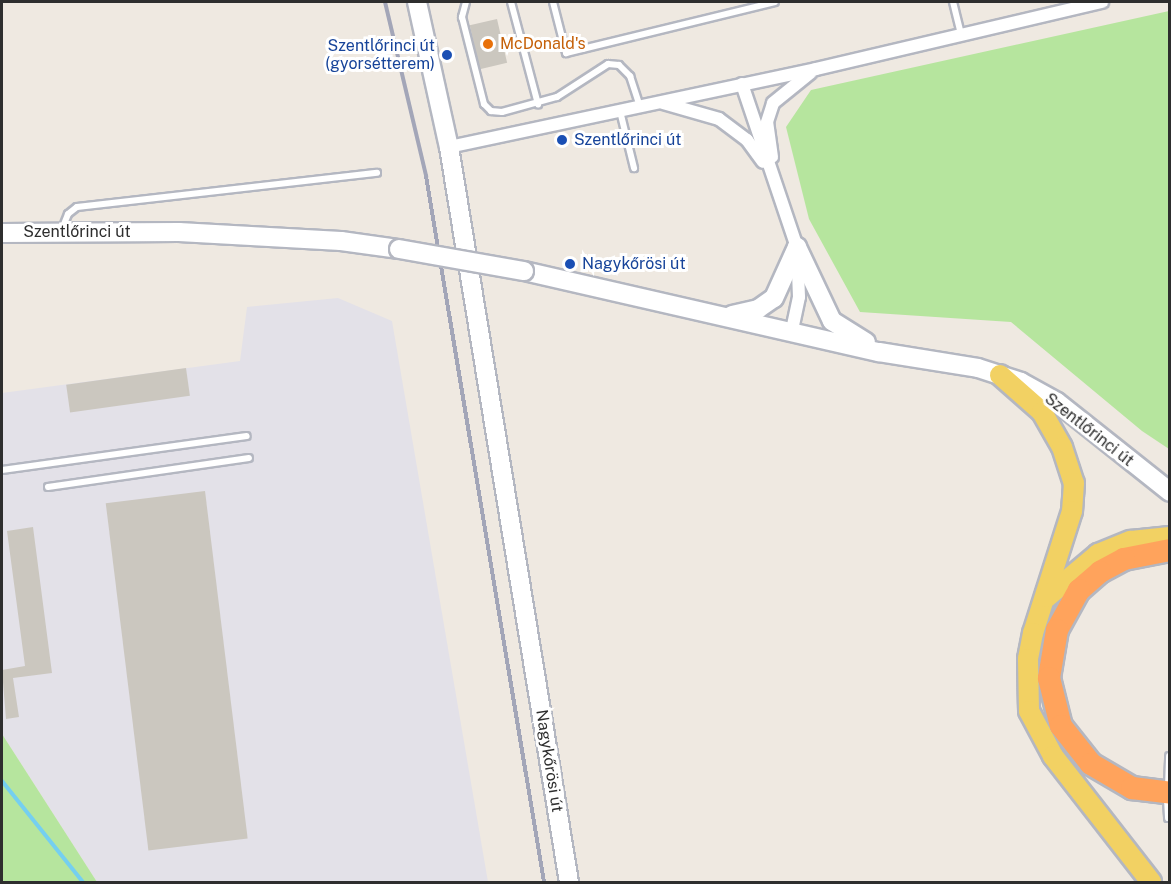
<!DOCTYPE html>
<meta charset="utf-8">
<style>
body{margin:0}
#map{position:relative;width:1171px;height:884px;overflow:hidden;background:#efe9e1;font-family:"Public Sans",sans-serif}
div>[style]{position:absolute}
.industrial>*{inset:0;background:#e3e1e8}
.green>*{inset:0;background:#b6e59e}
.stream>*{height:4px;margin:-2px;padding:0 2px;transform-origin:2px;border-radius:2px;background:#75cff0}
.building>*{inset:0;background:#cbc7bf;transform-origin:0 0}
.roads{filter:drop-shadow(2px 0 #b4b7c1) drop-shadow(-2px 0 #b4b7c1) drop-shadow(0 2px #b4b7c1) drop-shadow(0 -2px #b4b7c1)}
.lane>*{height:6px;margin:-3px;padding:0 3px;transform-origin:3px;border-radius:3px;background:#fff}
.street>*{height:12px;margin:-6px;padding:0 6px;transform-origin:6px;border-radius:6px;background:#fff}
.secondary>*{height:18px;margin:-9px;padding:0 9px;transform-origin:9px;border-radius:9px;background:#fff}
.primary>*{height:20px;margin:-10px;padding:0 10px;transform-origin:10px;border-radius:10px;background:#f2d163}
.highway>*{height:22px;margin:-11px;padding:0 11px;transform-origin:11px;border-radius:11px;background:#ffa35c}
.rail>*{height:4px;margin:-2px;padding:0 2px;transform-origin:2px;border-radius:2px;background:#a3a6b8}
.bridges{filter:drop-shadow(2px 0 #b4b7c1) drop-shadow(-2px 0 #b4b7c1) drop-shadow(0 2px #b4b7c1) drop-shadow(0 -2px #b4b7c1)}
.secondary-bridge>*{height:18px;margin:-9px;padding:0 9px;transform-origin:9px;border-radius:9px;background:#fff}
.dots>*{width:16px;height:16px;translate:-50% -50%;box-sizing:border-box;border:3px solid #fff;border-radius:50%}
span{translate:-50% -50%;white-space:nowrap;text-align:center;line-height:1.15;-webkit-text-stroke:6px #fff;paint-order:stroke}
.food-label{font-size:16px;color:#c56008}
.left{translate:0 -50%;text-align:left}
.transit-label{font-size:16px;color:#164399}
.right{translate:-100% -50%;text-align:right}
.street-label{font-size:16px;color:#2e2e2e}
.frame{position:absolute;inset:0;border:3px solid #2e2e2e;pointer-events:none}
</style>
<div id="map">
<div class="industrial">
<i style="clip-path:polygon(338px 298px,392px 321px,488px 882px,97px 882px,2px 734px,2px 393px,240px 361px,247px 307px)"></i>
</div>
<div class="green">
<i style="clip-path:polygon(1169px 11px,1170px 11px,1169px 449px,1142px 431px,1011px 322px,860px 312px,809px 219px,786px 127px,811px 90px)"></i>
<i style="clip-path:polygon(2px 734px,97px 882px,2px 882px)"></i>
</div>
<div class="stream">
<i style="left:2px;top:781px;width:129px;rotate:51.3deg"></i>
</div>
<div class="building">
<i style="left:497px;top:19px;width:45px;height:28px;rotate:77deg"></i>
<i style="left:186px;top:368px;width:28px;height:121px;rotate:82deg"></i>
<i style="left:205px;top:491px;width:350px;height:100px;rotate:83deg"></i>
<i style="clip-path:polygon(33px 527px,52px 673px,13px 678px,19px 717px,6px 719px,2px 670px,25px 666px,7px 531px)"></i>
</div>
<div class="roads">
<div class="lane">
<i style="left:466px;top:2px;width:16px;rotate:105deg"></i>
<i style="left:462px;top:17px;width:90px;rotate:75.8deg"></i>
<i style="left:484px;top:104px;width:10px;rotate:45deg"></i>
<i style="left:491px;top:111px;width:11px;rotate:5deg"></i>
<i style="left:502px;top:112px;width:57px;rotate:-15.3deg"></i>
<i style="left:557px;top:97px;width:61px;rotate:-32.9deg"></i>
<i style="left:608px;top:64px;width:11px;rotate:5deg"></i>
<i style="left:619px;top:65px;width:16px;rotate:45deg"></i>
<i style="left:630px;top:76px;width:32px;rotate:72deg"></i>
<i style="left:511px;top:2px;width:106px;rotate:75.2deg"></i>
<i style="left:553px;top:2px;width:53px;rotate:75.7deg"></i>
<i style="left:566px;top:53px;width:215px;rotate:-13.7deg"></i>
<i style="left:953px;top:2px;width:34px;rotate:76deg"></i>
<i style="left:620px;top:111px;width:59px;rotate:76.2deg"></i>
<i style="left:62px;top:229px;width:16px;rotate:-68deg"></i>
<i style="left:68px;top:214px;width:11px;rotate:-38deg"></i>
<i style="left:77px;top:207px;width:302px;rotate:-6.5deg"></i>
<i style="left:2px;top:470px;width:247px;rotate:-7.9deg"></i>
<i style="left:48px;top:487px;width:203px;rotate:-8.2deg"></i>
<i style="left:1168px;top:788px;width:32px;rotate:-88deg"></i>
<i style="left:1167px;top:798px;width:20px;rotate:87deg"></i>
</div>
<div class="street">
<i style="left:742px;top:84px;width:172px;rotate:71.4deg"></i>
<i style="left:797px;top:247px;width:50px;rotate:87.7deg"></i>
<i style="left:799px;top:297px;width:35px;rotate:102deg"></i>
<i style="left:663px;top:103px;width:58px;rotate:15.9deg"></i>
<i style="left:719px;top:119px;width:35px;rotate:37deg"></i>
<i style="left:747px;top:140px;width:27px;rotate:54deg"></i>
<i style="left:449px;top:147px;width:375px;rotate:-12deg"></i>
<i style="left:816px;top:69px;width:294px;rotate:-13.2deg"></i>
<i style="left:772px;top:157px;width:35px;rotate:-98deg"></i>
<i style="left:767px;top:122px;width:20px;rotate:-72deg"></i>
<i style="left:773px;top:103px;width:48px;rotate:-39deg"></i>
</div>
<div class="secondary">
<i style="left:417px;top:2px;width:148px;rotate:77.6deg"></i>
<i style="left:449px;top:147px;width:745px;rotate:80.73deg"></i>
<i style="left:2px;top:233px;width:177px;rotate:-0.3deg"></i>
<i style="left:179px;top:232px;width:162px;rotate:3.2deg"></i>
<i style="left:341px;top:241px;width:59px;rotate:7.9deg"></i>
<i style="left:797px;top:247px;width:82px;rotate:64.7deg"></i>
<i style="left:832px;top:321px;width:40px;rotate:32deg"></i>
<i style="left:524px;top:271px;width:364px;rotate:12.9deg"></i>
<i style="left:879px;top:352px;width:100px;rotate:9.2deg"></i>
<i style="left:978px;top:368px;width:45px;rotate:18deg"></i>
<i style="left:1021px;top:382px;width:41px;rotate:29.1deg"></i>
<i style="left:1057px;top:402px;width:144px;rotate:38.5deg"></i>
<i style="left:732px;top:315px;width:27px;rotate:-13deg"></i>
<i style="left:758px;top:309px;width:19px;rotate:-35deg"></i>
<i style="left:774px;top:298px;width:56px;rotate:-65.7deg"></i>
</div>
<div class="primary">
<i style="left:1000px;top:375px;width:56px;rotate:41.4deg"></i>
<i style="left:1042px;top:412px;width:40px;rotate:60.3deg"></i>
<i style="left:1062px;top:447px;width:38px;rotate:72deg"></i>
<i style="left:1074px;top:483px;width:28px;rotate:94deg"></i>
<i style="left:1072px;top:511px;width:128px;rotate:107.7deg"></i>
<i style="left:1033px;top:633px;width:26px;rotate:101deg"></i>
<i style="left:1028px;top:659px;width:52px;rotate:88.9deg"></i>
<i style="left:1029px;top:711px;width:51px;rotate:61.9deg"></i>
<i style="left:1053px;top:756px;width:160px;rotate:52.1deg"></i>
<i style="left:1047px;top:597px;width:67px;rotate:-40.1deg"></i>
<i style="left:1098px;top:554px;width:35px;rotate:-22deg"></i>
<i style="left:1131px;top:541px;width:39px;rotate:-6deg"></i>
</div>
<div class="highway">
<i style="left:1170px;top:550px;width:47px;rotate:168.9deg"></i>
<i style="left:1124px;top:559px;width:27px;rotate:152deg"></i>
<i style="left:1100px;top:572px;width:28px;rotate:139deg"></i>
<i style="left:1079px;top:590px;width:46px;rotate:118.8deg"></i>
<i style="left:1057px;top:630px;width:49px;rotate:99.5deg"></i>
<i style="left:1049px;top:678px;width:49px;rotate:76deg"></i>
<i style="left:1061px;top:726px;width:48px;rotate:51.7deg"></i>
<i style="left:1091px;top:764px;width:48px;rotate:30.3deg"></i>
<i style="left:1132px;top:788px;width:38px;rotate:7deg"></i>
</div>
</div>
<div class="rail">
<i style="left:385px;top:2px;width:179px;rotate:76.7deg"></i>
<i style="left:426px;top:176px;width:716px;rotate:80.51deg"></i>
</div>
<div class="bridges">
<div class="secondary-bridge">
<i style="left:399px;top:249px;width:127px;rotate:10deg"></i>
</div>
</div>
<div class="dots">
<i style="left:488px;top:44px;background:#e8710a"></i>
<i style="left:447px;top:55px;background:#1a4fb4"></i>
<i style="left:562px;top:140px;background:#1a4fb4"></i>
<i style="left:570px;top:264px;background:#1a4fb4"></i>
</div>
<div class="food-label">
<span class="left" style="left:500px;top:44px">McDonald's</span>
</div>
<div class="transit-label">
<span class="right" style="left:435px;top:55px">Szentlőrinci út<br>(gyorsétterem)</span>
<span class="left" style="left:574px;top:140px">Szentlőrinci út</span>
<span class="left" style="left:582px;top:264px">Nagykőrösi út</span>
</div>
<div class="street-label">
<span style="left:77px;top:232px">Szentlőrinci út</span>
<span style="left:1089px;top:430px;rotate:38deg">Szentlőrinci út</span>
<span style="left:549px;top:761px;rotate:81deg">Nagykőrösi út</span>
</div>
<div class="frame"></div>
</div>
